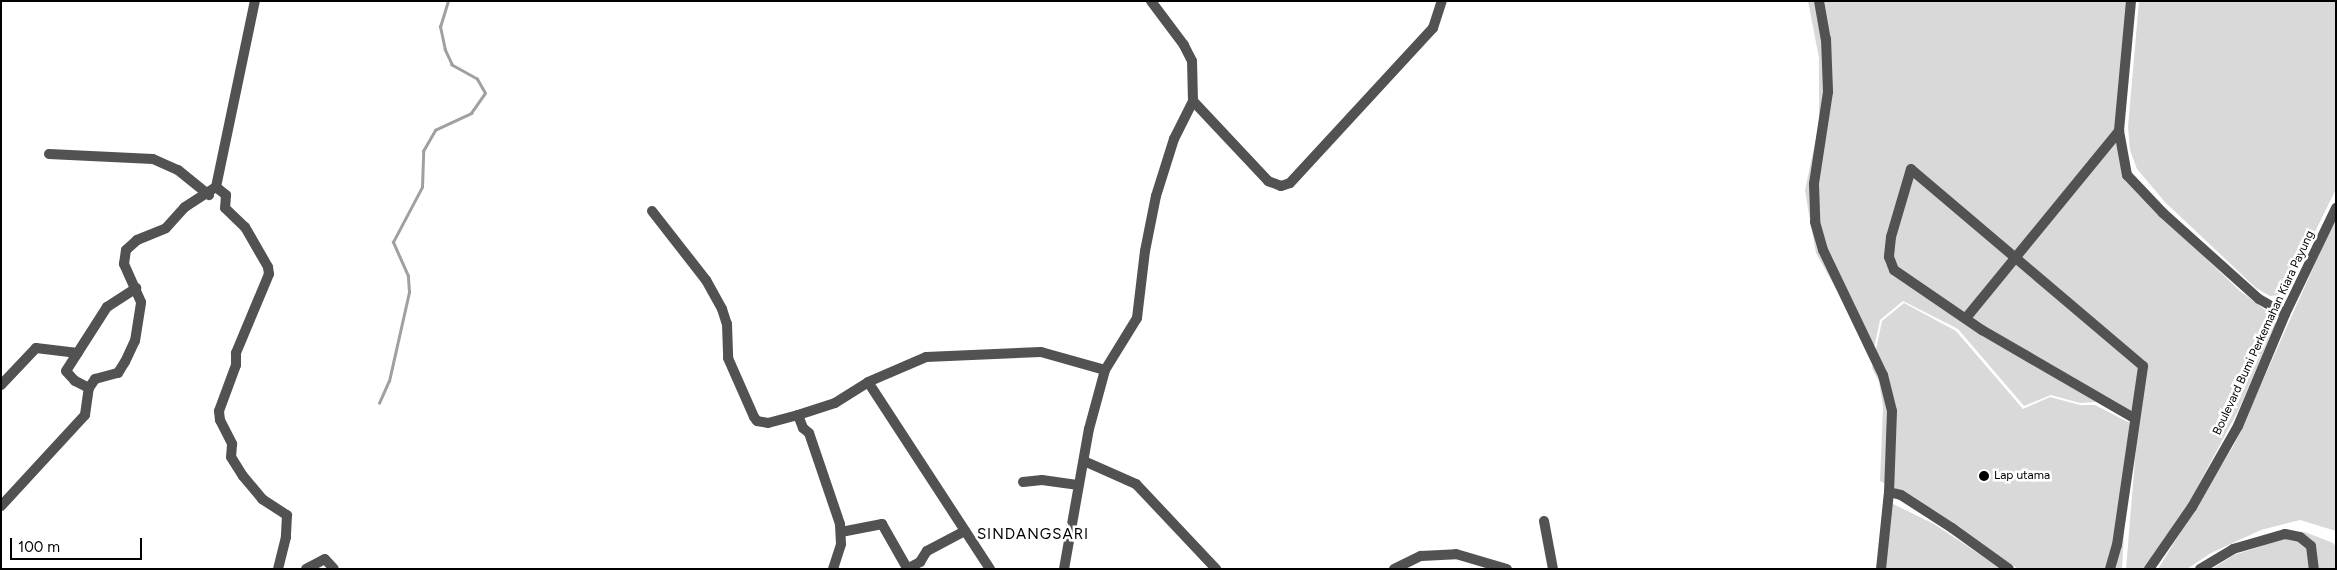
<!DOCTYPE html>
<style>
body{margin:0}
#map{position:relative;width:2337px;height:570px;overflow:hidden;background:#fff;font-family:Figtree,sans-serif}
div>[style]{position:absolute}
.green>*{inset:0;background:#d9d9d9}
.stream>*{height:2.5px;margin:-1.25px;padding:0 1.25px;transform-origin:1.25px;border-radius:1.25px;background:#a0a0a0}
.minor>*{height:10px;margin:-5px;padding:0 5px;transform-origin:5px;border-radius:5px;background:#525252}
.dots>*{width:14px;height:14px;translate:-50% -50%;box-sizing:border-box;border:2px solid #fff;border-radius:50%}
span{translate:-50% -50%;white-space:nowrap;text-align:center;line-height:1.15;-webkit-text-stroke:5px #fff;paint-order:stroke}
.street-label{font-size:12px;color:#000}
.poi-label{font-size:12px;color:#000}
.left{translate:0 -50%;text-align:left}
.quarter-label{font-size:15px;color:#000;letter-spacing:1px}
.frame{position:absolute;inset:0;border:2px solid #000;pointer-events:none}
.scale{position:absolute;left:10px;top:538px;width:132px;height:22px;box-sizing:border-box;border:2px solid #000;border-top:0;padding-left:6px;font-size:15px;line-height:18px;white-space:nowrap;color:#000;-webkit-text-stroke:4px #fff;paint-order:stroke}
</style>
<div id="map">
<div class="green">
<i style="clip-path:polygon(1808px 1px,2127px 1px,2115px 141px,2131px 179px,2196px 249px,2240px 291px,2272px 315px,2276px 324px,2239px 409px,2184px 512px,2146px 569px,2126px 569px,2138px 423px,2097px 402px,2080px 403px,2051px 395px,2024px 406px,1958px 329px,1903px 301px,1880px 320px,1871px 362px,1844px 303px,1816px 253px,1809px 215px,1805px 190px,1819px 124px,1819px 58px)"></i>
<i style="clip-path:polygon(2139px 1px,2336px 1px,2336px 189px,2284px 295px,2270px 296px,2256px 288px,2165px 202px,2137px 169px,2130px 150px,2128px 127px)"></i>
<i style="clip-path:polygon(2336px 217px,2336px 531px,2300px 520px,2261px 530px,2211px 553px,2187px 569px,2158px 569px,2234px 445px)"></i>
<i style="clip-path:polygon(1904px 303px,1956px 331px,2023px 409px,2050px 397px,2080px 405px,2095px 405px,2130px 423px,2122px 569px,2018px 569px,1911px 496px,1880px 481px,1883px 407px,1879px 382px,1872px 368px,1882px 321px)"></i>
<i style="clip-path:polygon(1891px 503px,1934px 524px,2002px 569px,1884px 569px)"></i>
<i style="clip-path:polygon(2305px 532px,2333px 543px,2336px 547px,2336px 569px,2212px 569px,2234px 555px)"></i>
</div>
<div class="stream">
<i style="left:379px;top:403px;width:24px;rotate:-66deg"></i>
<i style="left:389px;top:381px;width:91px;rotate:-77.3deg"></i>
<i style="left:409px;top:292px;width:16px;rotate:-94deg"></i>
<i style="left:408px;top:276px;width:37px;rotate:-114deg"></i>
<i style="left:393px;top:242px;width:62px;rotate:-62.2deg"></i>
<i style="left:422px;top:187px;width:36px;rotate:-88deg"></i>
<i style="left:423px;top:151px;width:24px;rotate:-60deg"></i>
<i style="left:435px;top:130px;width:40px;rotate:-25deg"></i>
<i style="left:471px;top:113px;width:24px;rotate:-55deg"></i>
<i style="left:485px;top:93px;width:16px;rotate:-120deg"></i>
<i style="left:477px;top:79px;width:29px;rotate:-151deg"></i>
<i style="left:452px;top:65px;width:17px;rotate:-115deg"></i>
<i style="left:445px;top:50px;width:24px;rotate:-102deg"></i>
<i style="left:440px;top:27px;width:27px;rotate:-73deg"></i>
</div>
<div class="minor">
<i style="left:1819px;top:1px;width:39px;rotate:80deg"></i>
<i style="left:1826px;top:39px;width:53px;rotate:87.8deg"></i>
<i style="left:1828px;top:92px;width:93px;rotate:98.7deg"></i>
<i style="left:1814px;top:184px;width:38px;rotate:88deg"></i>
<i style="left:1815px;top:222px;width:29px;rotate:74deg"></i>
<i style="left:1823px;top:250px;width:139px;rotate:64.4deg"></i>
<i style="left:1883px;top:375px;width:37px;rotate:76deg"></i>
<i style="left:1892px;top:411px;width:81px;rotate:92.1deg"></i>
<i style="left:1889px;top:492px;width:77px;rotate:95.9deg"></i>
<i style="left:2131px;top:1px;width:131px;rotate:95.3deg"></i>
<i style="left:2119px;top:131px;width:45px;rotate:79.7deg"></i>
<i style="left:2127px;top:175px;width:52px;rotate:46.5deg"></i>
<i style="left:2163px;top:213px;width:129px;rotate:41.9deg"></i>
<i style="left:2259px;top:299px;width:30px;rotate:30deg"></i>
<i style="left:1193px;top:101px;width:110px;rotate:46.8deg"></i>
<i style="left:1268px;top:181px;width:14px;rotate:21deg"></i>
<i style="left:1281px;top:186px;width:9px;rotate:-18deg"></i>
<i style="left:1290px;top:183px;width:211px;rotate:-47.3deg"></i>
<i style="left:1433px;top:28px;width:28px;rotate:-72deg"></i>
<i style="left:49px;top:154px;width:104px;rotate:2.8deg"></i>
<i style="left:153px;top:159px;width:27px;rotate:24deg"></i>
<i style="left:178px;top:170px;width:40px;rotate:39deg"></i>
<i style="left:216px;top:187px;width:13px;rotate:39deg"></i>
<i style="left:226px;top:195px;width:13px;rotate:94deg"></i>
<i style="left:225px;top:208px;width:28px;rotate:44deg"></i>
<i style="left:245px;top:227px;width:46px;rotate:60.1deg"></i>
<i style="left:268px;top:267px;width:7px;rotate:82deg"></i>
<i style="left:269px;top:274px;width:86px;rotate:112.7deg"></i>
<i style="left:236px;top:353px;width:12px;rotate:90deg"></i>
<i style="left:236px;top:365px;width:49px;rotate:110.3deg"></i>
<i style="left:219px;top:411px;width:9px;rotate:84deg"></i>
<i style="left:220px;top:420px;width:27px;rotate:63deg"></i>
<i style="left:232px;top:444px;width:13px;rotate:94deg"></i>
<i style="left:231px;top:457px;width:22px;rotate:58deg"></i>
<i style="left:243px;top:476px;width:30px;rotate:50deg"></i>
<i style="left:262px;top:499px;width:30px;rotate:33deg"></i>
<i style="left:287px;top:515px;width:22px;rotate:93deg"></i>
<i style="left:286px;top:537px;width:33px;rotate:104deg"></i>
<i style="left:652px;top:211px;width:88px;rotate:52deg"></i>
<i style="left:706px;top:280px;width:33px;rotate:61deg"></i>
<i style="left:722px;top:309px;width:16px;rotate:72deg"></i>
<i style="left:727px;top:324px;width:34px;rotate:88deg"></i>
<i style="left:728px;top:358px;width:64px;rotate:66.2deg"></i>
<i style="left:754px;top:417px;width:5px;rotate:53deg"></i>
<i style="left:757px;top:421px;width:11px;rotate:10deg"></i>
<i style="left:768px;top:423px;width:31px;rotate:-15deg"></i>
<i style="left:1966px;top:318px;width:242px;rotate:-50.7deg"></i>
<i style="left:1px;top:385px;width:51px;rotate:-46.6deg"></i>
<i style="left:36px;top:348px;width:42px;rotate:6.8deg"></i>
<i style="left:89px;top:388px;width:16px;rotate:-153deg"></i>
<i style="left:75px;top:381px;width:13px;rotate:-132deg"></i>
<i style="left:66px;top:371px;width:76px;rotate:-57.4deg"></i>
<i style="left:107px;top:307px;width:35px;rotate:-33deg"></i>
<i style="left:1084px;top:461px;width:57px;rotate:23.9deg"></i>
<i style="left:1136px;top:484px;width:117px;rotate:46.7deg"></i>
<i style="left:1023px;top:482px;width:19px;rotate:-6deg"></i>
<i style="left:1042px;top:480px;width:37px;rotate:8deg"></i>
<i style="left:1889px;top:492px;width:12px;rotate:14deg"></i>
<i style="left:1901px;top:495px;width:61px;rotate:32.9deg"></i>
<i style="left:1952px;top:528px;width:70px;rotate:35.7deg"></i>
<i style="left:1px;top:506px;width:124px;rotate:-47.3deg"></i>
<i style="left:85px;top:415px;width:27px;rotate:-82deg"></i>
<i style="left:89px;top:388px;width:11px;rotate:-56deg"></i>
<i style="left:95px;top:379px;width:24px;rotate:-15deg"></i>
<i style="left:118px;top:373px;width:13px;rotate:-58deg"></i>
<i style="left:125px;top:362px;width:23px;rotate:-65deg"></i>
<i style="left:135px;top:341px;width:39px;rotate:-81deg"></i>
<i style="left:141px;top:302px;width:42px;rotate:-114.1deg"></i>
<i style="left:124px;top:264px;width:14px;rotate:-82deg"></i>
<i style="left:126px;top:250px;width:15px;rotate:-42deg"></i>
<i style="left:137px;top:240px;width:31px;rotate:-22deg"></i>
<i style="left:166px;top:228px;width:28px;rotate:-48deg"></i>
<i style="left:185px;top:207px;width:37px;rotate:-33deg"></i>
<i style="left:216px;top:187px;width:190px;rotate:-78.2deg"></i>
<i style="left:1544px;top:521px;width:49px;rotate:79.4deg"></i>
<i style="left:841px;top:532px;width:42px;rotate:-11deg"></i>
<i style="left:882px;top:524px;width:51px;rotate:60.4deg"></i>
<i style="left:306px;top:569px;width:21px;rotate:-28deg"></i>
<i style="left:325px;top:559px;width:13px;rotate:48deg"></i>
<i style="left:833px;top:569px;width:26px;rotate:-72deg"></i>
<i style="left:841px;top:544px;width:20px;rotate:-93deg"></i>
<i style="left:840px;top:524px;width:96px;rotate:-108.8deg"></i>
<i style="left:809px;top:433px;width:8px;rotate:-140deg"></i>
<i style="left:803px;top:428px;width:14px;rotate:-111deg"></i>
<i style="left:798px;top:415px;width:39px;rotate:-18deg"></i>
<i style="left:835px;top:403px;width:39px;rotate:-32deg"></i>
<i style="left:907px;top:569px;width:15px;rotate:-28deg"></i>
<i style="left:920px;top:562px;width:13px;rotate:-58deg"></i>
<i style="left:927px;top:551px;width:43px;rotate:-27.8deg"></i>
<i style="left:990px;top:569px;width:223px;rotate:-123.1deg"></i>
<i style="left:868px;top:382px;width:63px;rotate:-23.3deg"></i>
<i style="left:926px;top:357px;width:115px;rotate:-2.5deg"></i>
<i style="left:1041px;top:352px;width:66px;rotate:15.7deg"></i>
<i style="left:1064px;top:569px;width:142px;rotate:-79.9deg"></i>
<i style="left:1089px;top:429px;width:61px;rotate:-74.8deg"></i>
<i style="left:1105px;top:370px;width:61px;rotate:-58.4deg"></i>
<i style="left:1137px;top:318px;width:67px;rotate:-83.2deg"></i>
<i style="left:1145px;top:251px;width:56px;rotate:-78.7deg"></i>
<i style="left:1156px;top:196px;width:60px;rotate:-72.5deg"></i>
<i style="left:1174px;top:139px;width:42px;rotate:-63.4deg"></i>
<i style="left:1193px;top:101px;width:40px;rotate:-91.4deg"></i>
<i style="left:1192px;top:61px;width:18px;rotate:-117deg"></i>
<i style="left:1184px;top:45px;width:55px;rotate:-126.9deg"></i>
<i style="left:1394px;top:569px;width:30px;rotate:-26deg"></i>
<i style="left:1421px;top:556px;width:35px;rotate:-3deg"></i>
<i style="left:1456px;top:554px;width:53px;rotate:16.4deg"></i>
<i style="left:2110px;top:569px;width:25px;rotate:-74deg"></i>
<i style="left:2117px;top:545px;width:181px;rotate:-81.7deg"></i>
<i style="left:2143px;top:366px;width:304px;rotate:-139.7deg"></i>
<i style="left:1911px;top:169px;width:71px;rotate:106.4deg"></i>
<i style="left:1891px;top:237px;width:20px;rotate:96deg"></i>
<i style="left:1889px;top:257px;width:14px;rotate:69deg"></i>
<i style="left:1894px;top:270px;width:107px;rotate:34.3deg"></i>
<i style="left:1982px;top:330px;width:176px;rotate:30.1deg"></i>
<i style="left:2149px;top:569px;width:75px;rotate:-55.3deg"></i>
<i style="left:2192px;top:507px;width:93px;rotate:-60.4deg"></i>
<i style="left:2238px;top:426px;width:121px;rotate:-67.2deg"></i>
<i style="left:2285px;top:314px;width:118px;rotate:-64.3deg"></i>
<i style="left:2200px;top:569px;width:39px;rotate:-31deg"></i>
<i style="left:2233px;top:549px;width:54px;rotate:-16.1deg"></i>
<i style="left:2285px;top:534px;width:15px;rotate:11deg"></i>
<i style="left:2300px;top:537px;width:14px;rotate:39deg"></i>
<i style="left:2311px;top:546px;width:23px;rotate:83deg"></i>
</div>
<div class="dots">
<i style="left:1984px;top:476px;background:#000"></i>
</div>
<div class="street-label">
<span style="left:2264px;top:333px;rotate:-65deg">Boulevard Bumi Perkemahan Kiara Payung</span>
</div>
<div class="poi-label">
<span class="left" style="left:1994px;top:476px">Lap utama</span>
</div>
<div class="quarter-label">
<span style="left:1033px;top:535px">SINDANGSARI</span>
</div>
<div class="frame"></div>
<div class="scale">100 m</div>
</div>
